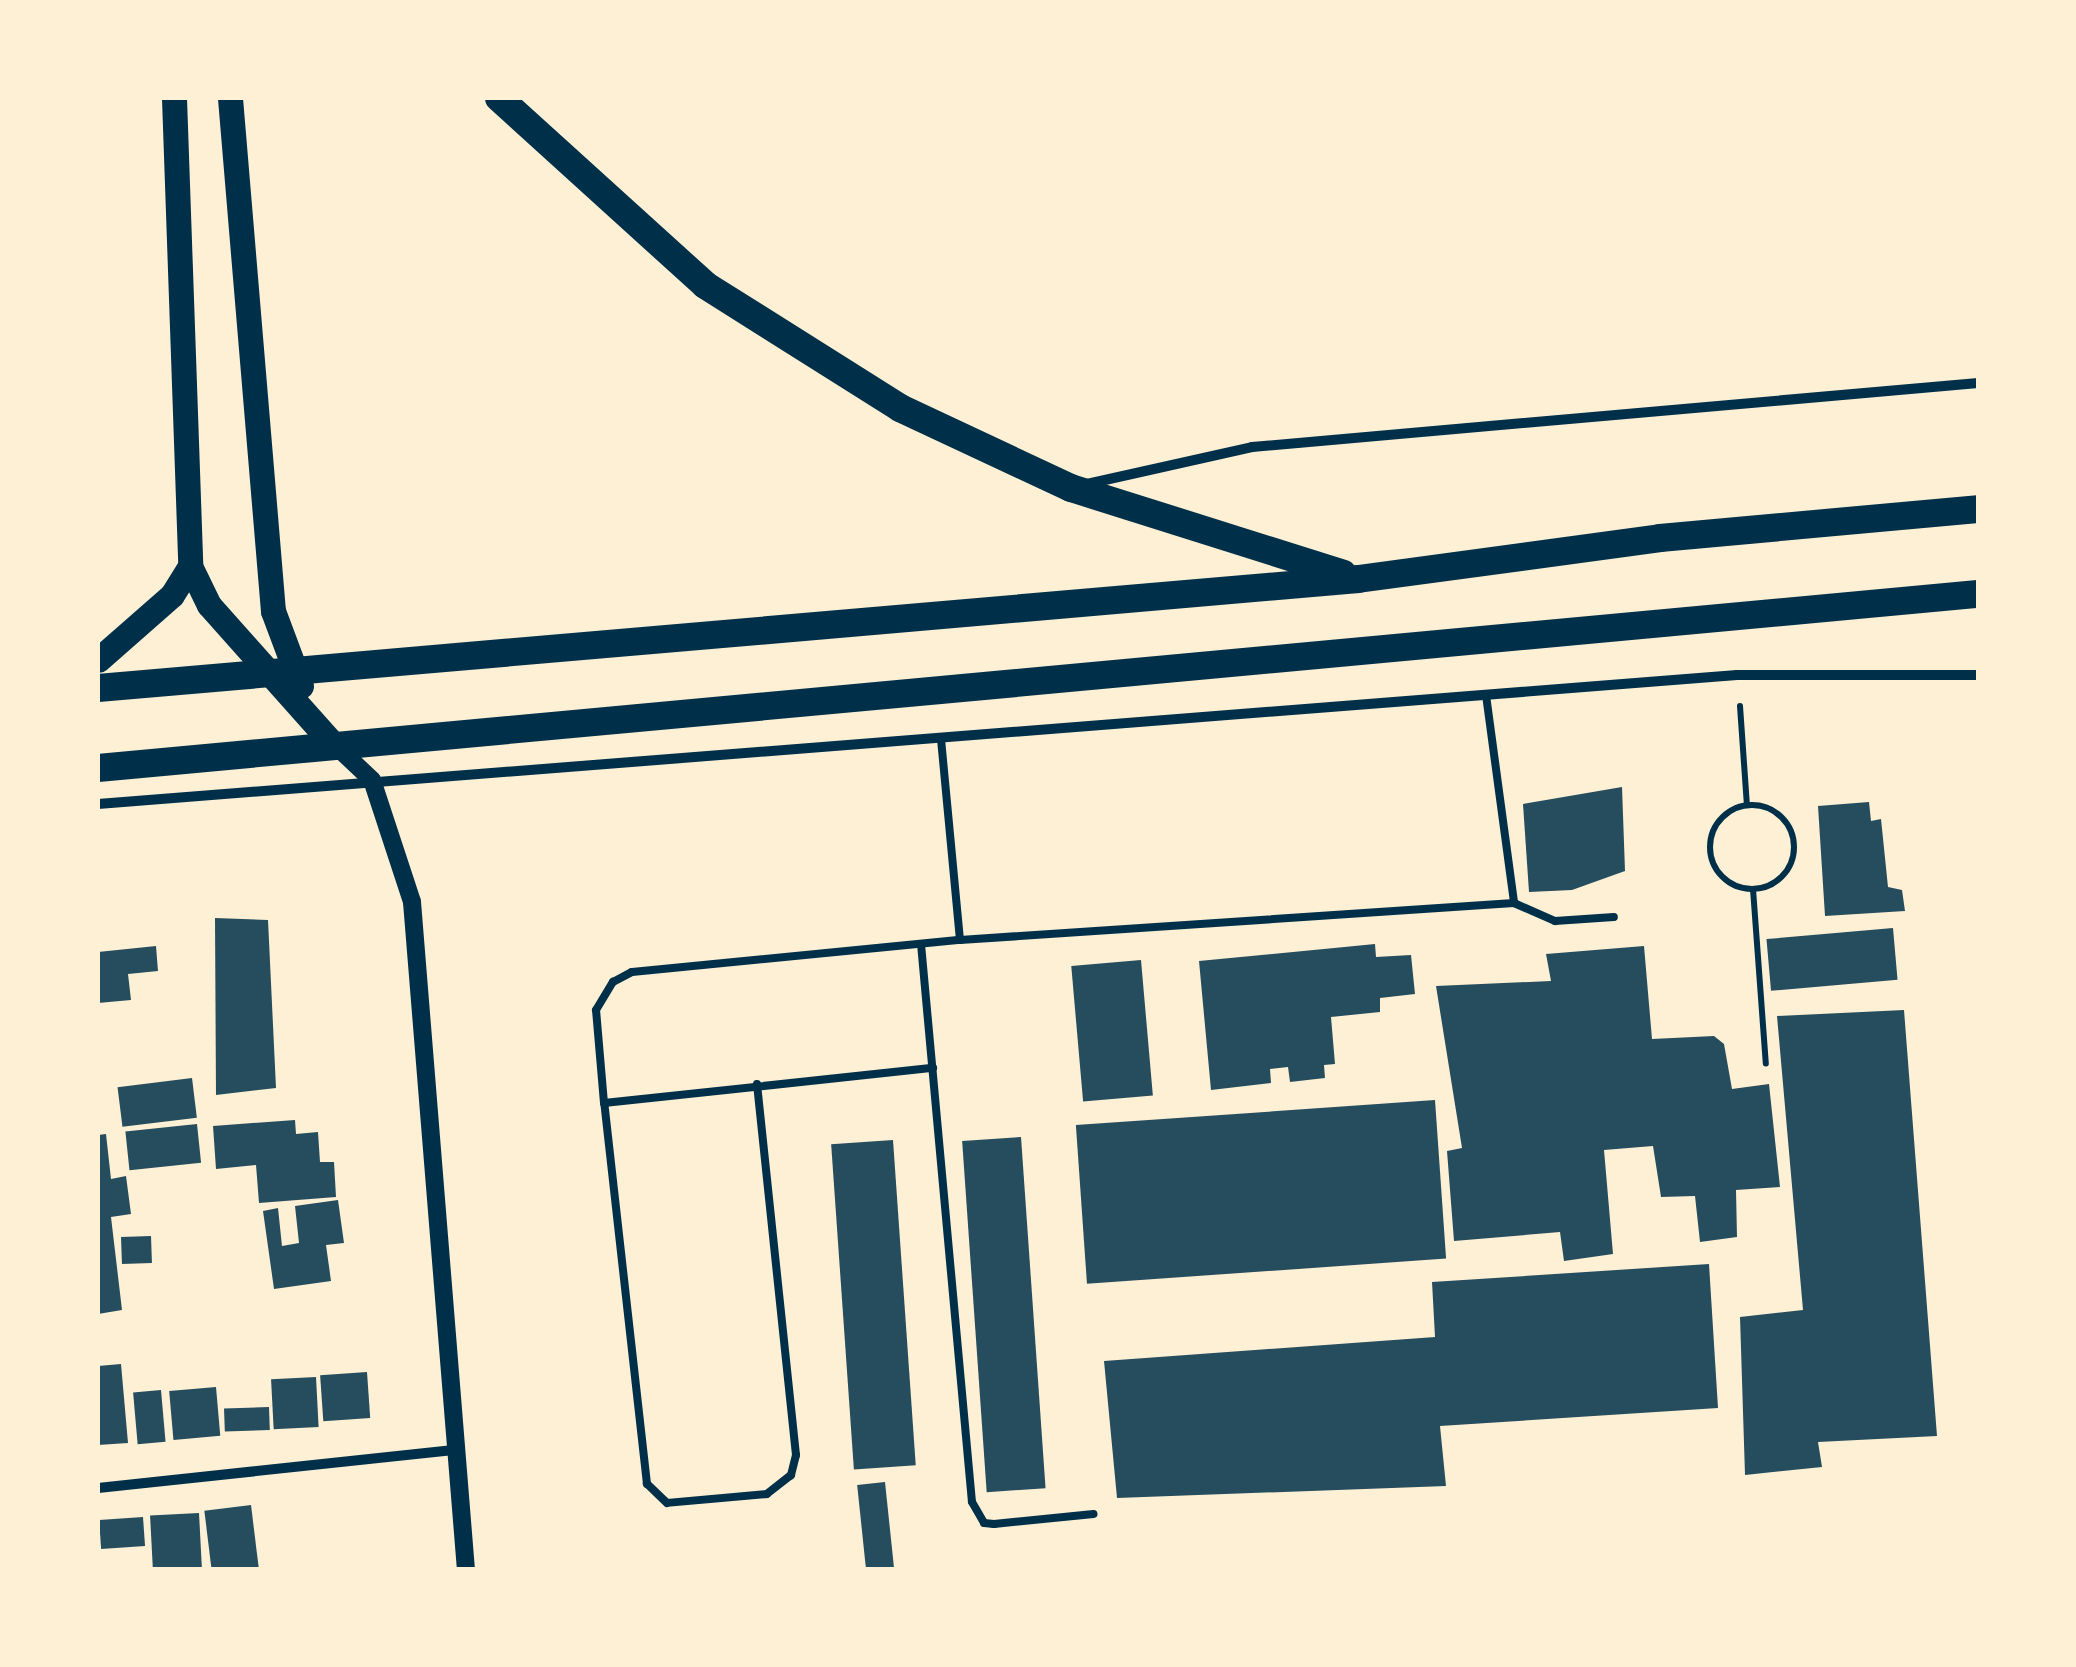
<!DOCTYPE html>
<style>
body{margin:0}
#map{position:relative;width:2076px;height:1667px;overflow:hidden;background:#fdf0d5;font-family:Lato,sans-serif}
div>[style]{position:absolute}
.building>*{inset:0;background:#264d5e;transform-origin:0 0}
.path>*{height:6px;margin:-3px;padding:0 3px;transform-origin:3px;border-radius:3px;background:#003049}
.path>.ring{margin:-3px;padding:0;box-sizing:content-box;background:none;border:6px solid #003049;border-radius:50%}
.service>*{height:8px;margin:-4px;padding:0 4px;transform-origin:4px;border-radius:4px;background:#003049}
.minor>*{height:10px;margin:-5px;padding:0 5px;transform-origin:5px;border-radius:5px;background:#003049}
.tertiary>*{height:18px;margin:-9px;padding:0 9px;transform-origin:9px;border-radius:9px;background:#003049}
.primary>*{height:25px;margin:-12.5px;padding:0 12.5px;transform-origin:12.5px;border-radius:12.5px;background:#003049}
.trunk>*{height:28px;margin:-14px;padding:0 14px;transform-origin:14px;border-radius:14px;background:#003049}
span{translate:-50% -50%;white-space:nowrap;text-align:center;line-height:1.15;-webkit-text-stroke:10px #fdf0d5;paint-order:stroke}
.frame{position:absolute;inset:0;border:100px solid #fdf0d5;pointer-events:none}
</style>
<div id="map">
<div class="building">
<i style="clip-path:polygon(1622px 787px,1625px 871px,1572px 890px,1529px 892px,1523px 804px)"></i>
<i style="clip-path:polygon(1869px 802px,1871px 821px,1881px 819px,1888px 887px,1902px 890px,1905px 911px,1825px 916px,1818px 806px)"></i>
<i style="clip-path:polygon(215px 918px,268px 920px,276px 1088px,216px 1095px)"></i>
<i style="left:1893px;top:928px;width:52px;height:127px;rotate:85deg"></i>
<i style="clip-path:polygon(1375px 944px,1376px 957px,1411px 955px,1415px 994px,1380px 998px,1380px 1012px,1331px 1017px,1335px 1064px,1324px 1065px,1325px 1078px,1290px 1082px,1288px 1067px,1270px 1069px,1271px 1083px,1211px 1090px,1199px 961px)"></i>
<i style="clip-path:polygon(156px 946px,158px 971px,128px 974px,131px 1000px,98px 1003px,98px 952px)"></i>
<i style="clip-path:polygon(1644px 946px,1652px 1039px,1714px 1036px,1724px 1044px,1732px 1089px,1769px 1084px,1780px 1187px,1736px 1190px,1737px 1237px,1700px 1242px,1695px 1196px,1661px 1197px,1653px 1146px,1604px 1150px,1613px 1254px,1564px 1261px,1560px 1232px,1454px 1241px,1447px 1151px,1462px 1148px,1436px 986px,1551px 981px,1546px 954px)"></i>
<i style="left:1141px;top:960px;width:136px;height:70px;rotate:85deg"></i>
<i style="clip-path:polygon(1904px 1010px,1937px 1436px,1818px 1442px,1822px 1467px,1745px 1475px,1740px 1317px,1803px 1310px,1777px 1016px)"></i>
<i style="left:192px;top:1078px;width:40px;height:75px;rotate:83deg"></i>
<i style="left:1435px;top:1100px;width:159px;height:360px;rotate:86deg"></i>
<i style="clip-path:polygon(295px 1120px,296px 1134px,318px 1132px,320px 1162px,334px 1162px,336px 1197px,259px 1203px,256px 1165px,216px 1169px,213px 1126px)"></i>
<i style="left:197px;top:1124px;width:39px;height:72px;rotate:84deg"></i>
<i style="clip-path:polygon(106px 1134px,111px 1179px,126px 1176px,131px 1214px,111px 1217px,122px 1310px,98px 1314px,98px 1135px)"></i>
<i style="left:1021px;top:1137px;width:352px;height:59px;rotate:86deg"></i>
<i style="left:893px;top:1140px;width:326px;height:62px;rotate:86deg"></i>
<i style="clip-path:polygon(338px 1200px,344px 1243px,326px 1245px,331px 1281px,274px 1289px,263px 1211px,278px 1208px,282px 1246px,299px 1243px,295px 1206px)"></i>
<i style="left:151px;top:1236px;width:27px;height:30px;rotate:88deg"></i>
<i style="clip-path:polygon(1709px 1264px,1718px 1408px,1440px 1426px,1446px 1486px,1117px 1498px,1104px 1361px,1435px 1337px,1432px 1282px)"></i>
<i style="clip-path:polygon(121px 1364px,128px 1443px,98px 1445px,98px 1366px)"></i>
<i style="left:367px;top:1372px;width:46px;height:47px;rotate:86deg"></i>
<i style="left:316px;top:1377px;width:50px;height:45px;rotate:87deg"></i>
<i style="left:216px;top:1387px;width:49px;height:47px;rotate:85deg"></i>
<i style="left:161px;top:1390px;width:52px;height:28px;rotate:85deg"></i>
<i style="left:269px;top:1407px;width:23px;height:45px;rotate:88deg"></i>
<i style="left:885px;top:1482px;width:89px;height:28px;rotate:84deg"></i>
<i style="left:251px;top:1505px;width:65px;height:47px;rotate:83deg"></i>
<i style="left:199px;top:1513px;width:57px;height:49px;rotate:87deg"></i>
<i style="left:143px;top:1517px;width:29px;height:44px;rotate:86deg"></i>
</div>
<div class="path">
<i style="left:1740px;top:706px;width:99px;rotate:86deg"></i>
<i class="ring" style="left:1710px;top:805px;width:78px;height:78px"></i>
<i style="left:1753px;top:889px;width:175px;rotate:85.8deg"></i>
</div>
<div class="service">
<i style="left:1486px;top:695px;width:210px;rotate:82.3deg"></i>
<i style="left:1514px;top:903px;width:45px;rotate:23.7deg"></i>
<i style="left:1555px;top:921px;width:59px;rotate:-3.9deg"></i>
<i style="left:941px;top:739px;width:202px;rotate:84.6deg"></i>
<i style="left:921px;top:944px;width:560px;rotate:84.78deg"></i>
<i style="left:972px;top:1502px;width:24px;rotate:60deg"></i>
<i style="left:984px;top:1523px;width:10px;rotate:6deg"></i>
<i style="left:994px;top:1524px;width:100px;rotate:-5.7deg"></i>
<i style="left:757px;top:1084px;width:373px;rotate:84deg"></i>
<i style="left:796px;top:1455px;width:21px;rotate:104deg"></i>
<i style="left:791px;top:1475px;width:31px;rotate:142deg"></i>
<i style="left:767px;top:1494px;width:100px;rotate:174.9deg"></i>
<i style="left:667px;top:1503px;width:28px;rotate:-136deg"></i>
<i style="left:647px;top:1484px;width:383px;rotate:-96.4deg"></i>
<i style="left:604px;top:1103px;width:93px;rotate:-94.9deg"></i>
<i style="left:596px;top:1010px;width:33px;rotate:-59deg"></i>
<i style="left:613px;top:982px;width:21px;rotate:-28deg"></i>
<i style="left:632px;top:972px;width:330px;rotate:-5.6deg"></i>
<i style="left:960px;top:940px;width:555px;rotate:-3.82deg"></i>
<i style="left:604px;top:1103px;width:331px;rotate:-6.1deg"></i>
</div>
<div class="minor">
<i style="left:1087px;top:484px;width:169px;rotate:-12.6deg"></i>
<i style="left:1252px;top:447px;width:729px;rotate:-5.04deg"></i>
<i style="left:98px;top:804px;width:1644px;rotate:-4.5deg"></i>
<i style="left:1737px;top:675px;width:241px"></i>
<i style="left:98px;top:1488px;width:360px;rotate:-6.1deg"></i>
</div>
<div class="tertiary">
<i style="left:335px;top:745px;width:51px;rotate:43.4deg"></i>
<i style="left:372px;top:780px;width:128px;rotate:71.8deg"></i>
<i style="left:412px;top:902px;width:670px;rotate:85.38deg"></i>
</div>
<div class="primary">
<i style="left:174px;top:98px;width:468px;rotate:88deg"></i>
<i style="left:190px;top:566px;width:43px;rotate:64deg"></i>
<i style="left:209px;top:605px;width:185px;rotate:48.3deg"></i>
<i style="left:230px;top:98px;width:515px;rotate:85.21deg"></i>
<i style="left:273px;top:611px;width:80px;rotate:69.5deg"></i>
<i style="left:98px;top:660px;width:98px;rotate:-41.3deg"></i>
<i style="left:172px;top:595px;width:34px;rotate:-58deg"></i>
</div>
<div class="trunk">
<i style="left:499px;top:98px;width:278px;rotate:42.2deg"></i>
<i style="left:705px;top:285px;width:231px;rotate:32.2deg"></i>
<i style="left:900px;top:408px;width:189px;rotate:25.1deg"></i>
<i style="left:1071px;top:488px;width:285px;rotate:17.5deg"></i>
<i style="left:98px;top:688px;width:1265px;rotate:-4.94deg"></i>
<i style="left:1358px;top:579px;width:305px;rotate:-7.7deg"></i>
<i style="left:1660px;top:538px;width:319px;rotate:-5.2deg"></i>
<i style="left:98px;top:768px;width:1888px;rotate:-5.29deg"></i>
</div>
<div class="frame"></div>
</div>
